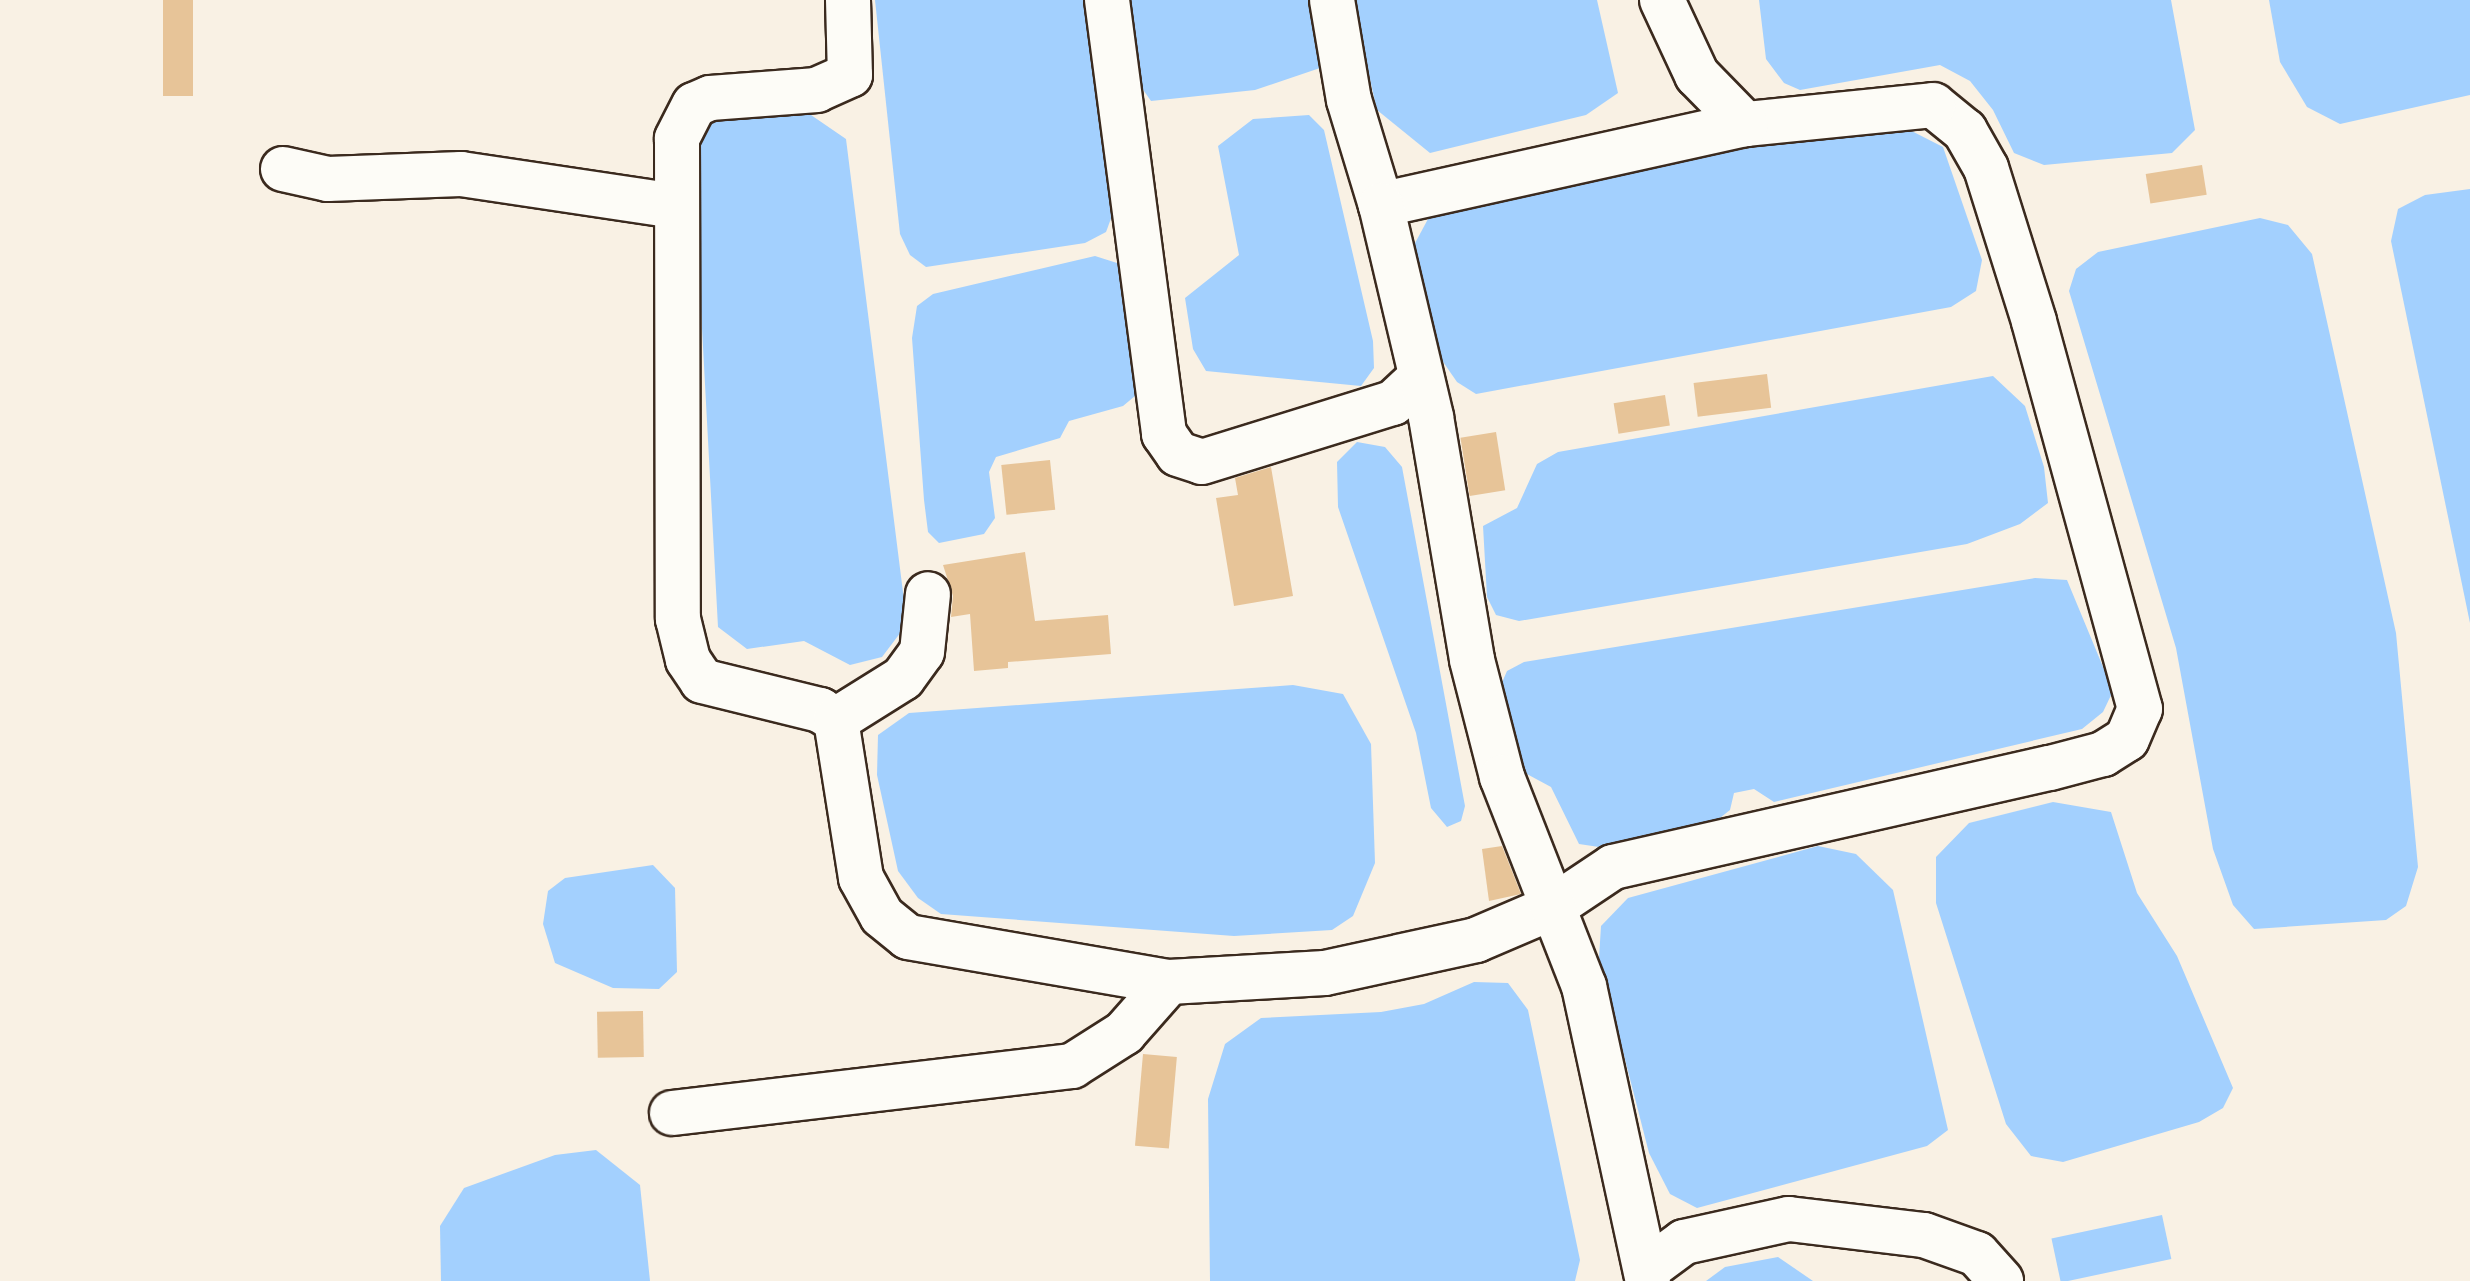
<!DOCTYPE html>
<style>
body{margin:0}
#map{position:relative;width:2470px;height:1281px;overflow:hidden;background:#f9f1e4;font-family:Dekko,sans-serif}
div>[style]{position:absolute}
.water>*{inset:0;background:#a3d0fe;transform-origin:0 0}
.building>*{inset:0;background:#e7c498;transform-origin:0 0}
.roads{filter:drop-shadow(2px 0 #3b2a1e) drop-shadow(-2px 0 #3b2a1e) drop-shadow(0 2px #3b2a1e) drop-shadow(0 -2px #3b2a1e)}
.minor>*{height:44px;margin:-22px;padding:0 22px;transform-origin:22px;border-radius:22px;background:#fdfcf7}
span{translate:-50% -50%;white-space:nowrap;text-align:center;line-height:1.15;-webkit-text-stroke:8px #fdfcf7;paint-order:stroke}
</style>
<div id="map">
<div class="water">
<i style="clip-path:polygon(875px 0,1085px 0,1116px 205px,1106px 232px,1085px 243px,926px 267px,910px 255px,900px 234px)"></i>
<i style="clip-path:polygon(1122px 0,1312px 0,1324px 48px,1320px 68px,1255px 90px,1151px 101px,1130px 71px)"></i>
<i style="clip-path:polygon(1352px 0,1597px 0,1618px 93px,1586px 115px,1430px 153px,1377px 110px)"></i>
<i style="clip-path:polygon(1759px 0,2171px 0,2195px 130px,2172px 153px,2044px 165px,2014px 153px,1993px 110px,1970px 81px,1940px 65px,1800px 90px,1784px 83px,1766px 59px)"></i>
<i style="clip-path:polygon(2269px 0,2470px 0,2470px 95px,2340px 124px,2307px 107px,2280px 62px)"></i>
<i style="clip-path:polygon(742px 109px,811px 115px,846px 139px,907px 624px,882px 657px,850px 665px,804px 641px,747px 649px,718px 627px,693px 160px,697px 134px,718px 116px)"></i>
<i style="clip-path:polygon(1309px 115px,1324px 130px,1373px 341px,1374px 368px,1361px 386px,1206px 371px,1193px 349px,1185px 298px,1239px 255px,1218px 146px,1253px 119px)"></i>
<i style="clip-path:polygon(1894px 122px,1943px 147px,1982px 260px,1976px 291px,1951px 307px,1476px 394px,1457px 382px,1439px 356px,1414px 245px,1428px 219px,1457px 201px)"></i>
<i style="clip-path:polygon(2470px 189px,2470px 623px,2391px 241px,2398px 209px,2425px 195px)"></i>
<i style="clip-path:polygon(2260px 218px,2288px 225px,2312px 254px,2396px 633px,2418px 867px,2406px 906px,2386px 920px,2254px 929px,2233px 905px,2213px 849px,2176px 648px,2069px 291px,2076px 269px,2098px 252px)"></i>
<i style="clip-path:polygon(1095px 256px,1117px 263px,1130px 283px,1141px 391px,1123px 406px,1069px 421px,1060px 438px,996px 457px,989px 472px,995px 518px,984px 534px,939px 543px,928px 532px,924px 500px,912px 338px,917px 306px,933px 294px)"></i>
<i style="clip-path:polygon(1993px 376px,2025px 406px,2044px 467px,2048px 503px,2020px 524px,1967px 544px,1519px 621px,1496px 615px,1487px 597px,1483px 526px,1517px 508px,1537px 464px,1558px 452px)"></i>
<i style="clip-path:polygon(1357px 442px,1385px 447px,1402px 467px,1465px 806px,1461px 821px,1447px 827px,1431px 808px,1416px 733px,1338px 507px,1337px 462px)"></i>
<i style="clip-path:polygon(2035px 578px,2067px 580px,2113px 691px,2103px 712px,2082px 729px,1774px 802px,1754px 789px,1734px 793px,1730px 810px,1711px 825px,1599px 847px,1579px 844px,1551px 787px,1525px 773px,1494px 701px,1507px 671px,1524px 662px)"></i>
<i style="clip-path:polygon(1293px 685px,1343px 694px,1371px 744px,1375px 863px,1353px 916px,1332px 930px,1234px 936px,941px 914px,918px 898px,898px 871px,877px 775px,878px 735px,909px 713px)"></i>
<i style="clip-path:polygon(2053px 802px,2111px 812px,2137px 893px,2177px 956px,2233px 1088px,2223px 1108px,2199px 1122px,2063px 1162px,2031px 1156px,2006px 1124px,1936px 903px,1936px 857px,1969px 823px)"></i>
<i style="clip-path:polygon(1818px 846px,1856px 854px,1893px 890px,1948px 1130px,1927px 1146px,1697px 1208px,1670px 1194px,1649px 1153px,1599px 958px,1601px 926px,1628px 898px)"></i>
<i style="clip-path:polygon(653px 865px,675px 888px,677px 972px,659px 989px,613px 988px,555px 963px,543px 924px,548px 891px,565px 878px)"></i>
<i style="clip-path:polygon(1474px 982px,1508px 983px,1528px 1010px,1580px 1260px,1575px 1281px,1210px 1281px,1208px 1099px,1225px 1044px,1261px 1018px,1381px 1012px,1424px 1004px)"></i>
<i style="clip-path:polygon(596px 1150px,640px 1185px,650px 1281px,441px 1281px,440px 1226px,464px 1188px,555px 1155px)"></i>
<i style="left:2162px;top:1215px;width:45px;height:113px;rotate:78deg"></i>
<i style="clip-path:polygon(1778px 1257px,1813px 1281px,1706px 1281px,1725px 1267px)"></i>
</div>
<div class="building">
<i style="left:163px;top:0;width:30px;height:96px"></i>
<i style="left:2202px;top:165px;width:30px;height:57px;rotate:81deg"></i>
<i style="left:1767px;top:374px;width:34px;height:74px;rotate:83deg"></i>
<i style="left:1665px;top:395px;width:31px;height:52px;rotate:81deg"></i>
<i style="left:1496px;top:432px;width:59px;height:36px;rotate:81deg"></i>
<i style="left:1050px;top:460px;width:50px;height:49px;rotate:84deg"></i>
<i style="clip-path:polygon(1271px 467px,1293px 596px,1234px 606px,1216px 498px,1238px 495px,1235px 478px)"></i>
<i style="clip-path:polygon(1025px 552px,1035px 621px,1108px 615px,1111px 654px,1008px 662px,1008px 668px,974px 671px,970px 614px,951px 617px,953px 596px,943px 565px)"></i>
<i style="clip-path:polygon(1502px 846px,1521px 894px,1489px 901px,1482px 849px)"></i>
<i style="left:643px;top:1011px;width:46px;height:46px;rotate:89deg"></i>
<i style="left:1143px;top:1054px;width:34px;height:92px;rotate:5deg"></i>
</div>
<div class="roads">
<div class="minor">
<i style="left:848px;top:0;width:75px;rotate:88.5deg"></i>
<i style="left:850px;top:75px;width:36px;rotate:156deg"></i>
<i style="left:817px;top:90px;width:107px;rotate:175.7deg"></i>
<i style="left:710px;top:98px;width:17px;rotate:156deg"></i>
<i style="left:694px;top:105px;width:38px;rotate:117deg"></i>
<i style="left:677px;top:139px;width:480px;rotate:89.9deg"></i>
<i style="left:678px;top:619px;width:42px;rotate:76.3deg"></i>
<i style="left:688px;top:660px;width:25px;rotate:56deg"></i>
<i style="left:702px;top:681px;width:122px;rotate:13.8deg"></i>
<i style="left:820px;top:710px;width:19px;rotate:32deg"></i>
<i style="left:836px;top:720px;width:160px;rotate:81deg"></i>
<i style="left:861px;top:878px;width:43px;rotate:61.1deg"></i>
<i style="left:882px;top:916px;width:33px;rotate:39deg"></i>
<i style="left:908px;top:937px;width:265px;rotate:9.8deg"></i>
<i style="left:1169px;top:982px;width:156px;rotate:-3.3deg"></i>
<i style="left:1325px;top:973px;width:155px;rotate:-12.3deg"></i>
<i style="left:1476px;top:940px;width:84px;rotate:-23.2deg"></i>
<i style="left:1553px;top:907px;width:72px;rotate:-33.7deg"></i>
<i style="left:1613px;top:867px;width:448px;rotate:-12.8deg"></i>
<i style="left:2050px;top:768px;width:55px;rotate:-14.8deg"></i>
<i style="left:2103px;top:754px;width:28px;rotate:-32deg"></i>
<i style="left:2127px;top:739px;width:33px;rotate:-67deg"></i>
<i style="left:2140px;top:709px;width:402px;rotate:-105.3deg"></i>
<i style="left:2034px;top:321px;width:160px;rotate:-107.4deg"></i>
<i style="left:1986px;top:168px;width:43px;rotate:-119.6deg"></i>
<i style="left:1965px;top:131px;width:41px;rotate:-140.9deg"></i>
<i style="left:1933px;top:105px;width:189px;rotate:174.2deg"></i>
<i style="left:1745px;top:124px;width:373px;rotate:167.5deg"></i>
<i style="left:1107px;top:0;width:438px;rotate:82.5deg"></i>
<i style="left:1164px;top:434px;width:24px;rotate:55deg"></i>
<i style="left:1178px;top:454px;width:25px;rotate:18deg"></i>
<i style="left:1202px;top:462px;width:200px;rotate:-17.2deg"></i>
<i style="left:1393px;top:403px;width:37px;rotate:-43deg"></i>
<i style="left:1332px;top:0;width:101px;rotate:80.4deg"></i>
<i style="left:1349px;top:100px;width:110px;rotate:73.1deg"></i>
<i style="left:1381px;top:205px;width:218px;rotate:76.7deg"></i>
<i style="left:1431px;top:417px;width:246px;rotate:80.4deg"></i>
<i style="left:1472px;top:660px;width:121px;rotate:75.6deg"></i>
<i style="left:1502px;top:777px;width:225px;rotate:68.6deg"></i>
<i style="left:1584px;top:986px;width:302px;rotate:77.8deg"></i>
<i style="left:1662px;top:0;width:83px;rotate:65deg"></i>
<i style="left:1697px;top:75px;width:69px;rotate:45.6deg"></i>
<i style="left:283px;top:169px;width:46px;rotate:12.5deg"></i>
<i style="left:328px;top:179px;width:133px;rotate:-2.2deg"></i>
<i style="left:461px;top:174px;width:215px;rotate:8.5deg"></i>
<i style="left:836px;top:720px;width:79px;rotate:-32.1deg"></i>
<i style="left:903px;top:678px;width:32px;rotate:-54deg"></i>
<i style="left:922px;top:652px;width:58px;rotate:-84.1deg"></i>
<i style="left:672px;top:1113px;width:403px;rotate:-6.7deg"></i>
<i style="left:1072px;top:1066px;width:62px;rotate:-32.4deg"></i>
<i style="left:1124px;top:1033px;width:68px;rotate:-48.6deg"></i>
<i style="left:1646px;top:1270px;width:47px;rotate:-36.4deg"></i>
<i style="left:1684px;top:1242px;width:107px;rotate:-12.4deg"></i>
<i style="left:1789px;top:1219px;width:136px;rotate:6.8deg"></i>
<i style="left:1924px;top:1235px;width:56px;rotate:19.7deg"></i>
<i style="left:1977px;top:1254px;width:36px;rotate:48deg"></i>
</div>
</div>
</div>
